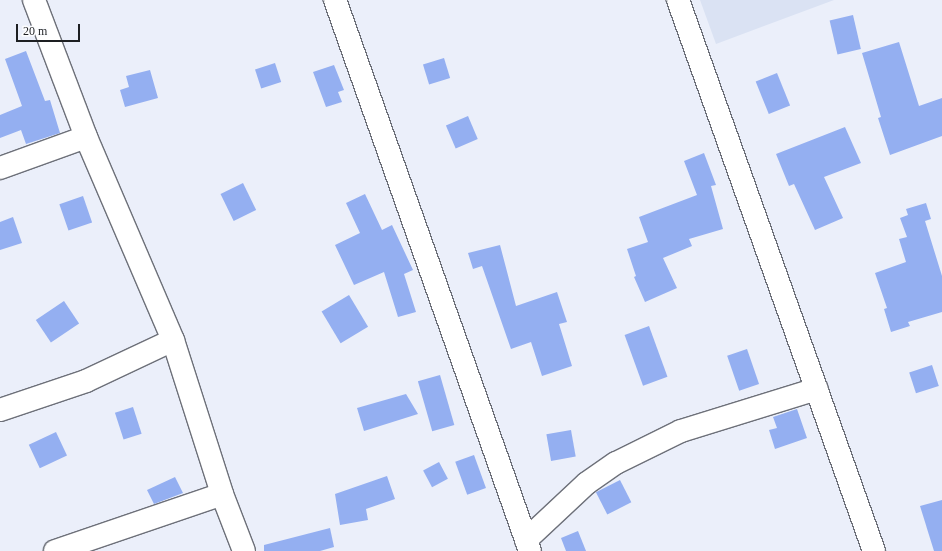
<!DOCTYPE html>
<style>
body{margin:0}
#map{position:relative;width:942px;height:551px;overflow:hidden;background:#ebeffa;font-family:Georgia,serif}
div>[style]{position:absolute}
.built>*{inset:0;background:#dae2f3}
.building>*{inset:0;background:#94aff1;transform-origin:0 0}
.roads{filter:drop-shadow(1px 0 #6d7079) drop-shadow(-1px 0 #6d7079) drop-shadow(0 1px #6d7079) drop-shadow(0 -1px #6d7079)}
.minor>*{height:22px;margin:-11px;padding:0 11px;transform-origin:11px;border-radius:11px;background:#fff}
span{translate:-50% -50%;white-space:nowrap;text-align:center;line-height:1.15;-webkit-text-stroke:3.5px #fcfdff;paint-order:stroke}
.scale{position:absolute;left:16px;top:24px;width:64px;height:18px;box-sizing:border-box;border:2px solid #1d1f22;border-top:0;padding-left:5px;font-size:12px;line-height:14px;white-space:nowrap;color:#1d1f22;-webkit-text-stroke:3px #fcfdff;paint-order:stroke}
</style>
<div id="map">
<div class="built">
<i style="clip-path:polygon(700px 0,834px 0,716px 44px)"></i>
</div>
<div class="building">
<i style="left:853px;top:15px;width:35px;height:24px;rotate:77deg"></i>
<i style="clip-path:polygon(899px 42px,919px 106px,942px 98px,942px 136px,890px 155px,878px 118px,881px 117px,862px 53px)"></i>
<i style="clip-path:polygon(26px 51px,45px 101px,50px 100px,60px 133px,26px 144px,21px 130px,0 138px,0 115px,22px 106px,5px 59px)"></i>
<i style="left:444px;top:58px;width:21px;height:22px;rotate:73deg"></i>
<i style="left:275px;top:63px;width:20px;height:21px;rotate:72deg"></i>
<i style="clip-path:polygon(334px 65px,344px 90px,338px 92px,342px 102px,326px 107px,313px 72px)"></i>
<i style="clip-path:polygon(150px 70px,158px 98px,125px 107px,120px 90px,129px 87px,126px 76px)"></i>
<i style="left:777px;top:73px;width:35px;height:23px;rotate:68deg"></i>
<i style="left:468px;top:116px;width:25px;height:24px;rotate:67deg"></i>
<i style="clip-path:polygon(845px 127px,861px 163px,824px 177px,843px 218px,815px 230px,794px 184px,789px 186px,776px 154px)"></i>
<i style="clip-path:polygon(704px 153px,716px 185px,711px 186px,723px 229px,689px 239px,692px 246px,663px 258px,677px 288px,645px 302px,634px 277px,636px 276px,627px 249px,648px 242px,639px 217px,697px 195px,684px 161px)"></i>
<i style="left:243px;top:183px;width:30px;height:25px;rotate:64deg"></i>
<i style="clip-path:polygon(365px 194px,382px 230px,392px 225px,413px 270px,404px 274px,416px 312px,398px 317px,384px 272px,354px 285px,335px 245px,360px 233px,346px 203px)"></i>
<i style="left:83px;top:196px;width:28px;height:25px;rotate:71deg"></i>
<i style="clip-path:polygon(926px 203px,931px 219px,925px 221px,942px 276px,942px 312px,908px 322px,910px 326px,891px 332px,884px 309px,887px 308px,875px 273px,906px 262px,899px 239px,907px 237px,900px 218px,908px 215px,906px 209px)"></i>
<i style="clip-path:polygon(13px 217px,22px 243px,0 250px,0 222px)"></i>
<i style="clip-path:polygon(500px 245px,516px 306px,557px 292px,567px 322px,559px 324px,572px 366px,542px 376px,531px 342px,511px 349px,482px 266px,473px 269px,468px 253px)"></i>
<i style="left:349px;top:295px;width:37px;height:32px;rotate:59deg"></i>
<i style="left:64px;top:301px;width:27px;height:34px;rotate:56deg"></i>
<i style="left:649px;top:326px;width:54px;height:26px;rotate:70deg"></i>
<i style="left:747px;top:349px;width:37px;height:21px;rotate:71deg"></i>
<i style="left:932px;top:365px;width:22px;height:24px;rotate:72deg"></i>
<i style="left:440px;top:375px;width:52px;height:23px;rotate:74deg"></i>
<i style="clip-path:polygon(406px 394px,418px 414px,364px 431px,357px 408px)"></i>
<i style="left:133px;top:407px;width:28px;height:19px;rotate:72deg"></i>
<i style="clip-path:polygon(797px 409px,807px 438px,775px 449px,769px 430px,777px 428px,773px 417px)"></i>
<i style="left:571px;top:430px;width:27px;height:25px;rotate:80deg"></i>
<i style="left:56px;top:432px;width:26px;height:30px;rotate:65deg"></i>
<i style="left:474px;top:455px;width:35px;height:20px;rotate:70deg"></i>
<i style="left:439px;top:462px;width:19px;height:18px;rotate:62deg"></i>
<i style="clip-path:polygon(387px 476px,395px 499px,366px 509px,368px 520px,340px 525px,335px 494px)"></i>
<i style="clip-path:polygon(175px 477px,183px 493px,154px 504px,147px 490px)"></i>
<i style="left:620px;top:480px;width:25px;height:27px;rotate:63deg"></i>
<i style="clip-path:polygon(942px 500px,942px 551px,934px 551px,920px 506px)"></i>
<i style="clip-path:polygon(330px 528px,334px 547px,320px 551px,264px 551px,264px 545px)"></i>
<i style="clip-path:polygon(578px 531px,586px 551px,566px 551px,561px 538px)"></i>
</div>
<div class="roads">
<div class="minor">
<i style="left:34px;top:0;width:147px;rotate:69.2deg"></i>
<i style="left:86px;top:137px;width:221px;rotate:66.8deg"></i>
<i style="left:173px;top:340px;width:162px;rotate:72.3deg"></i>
<i style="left:222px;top:494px;width:61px;rotate:68.9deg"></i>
<i style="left:335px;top:0;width:584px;rotate:70.51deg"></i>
<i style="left:678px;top:0;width:585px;rotate:70.42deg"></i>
<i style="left:0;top:168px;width:91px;rotate:-19.8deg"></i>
<i style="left:0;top:410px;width:91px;rotate:-18.6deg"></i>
<i style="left:86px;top:381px;width:96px;rotate:-25.2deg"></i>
<i style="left:526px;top:540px;width:83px;rotate:-43.1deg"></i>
<i style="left:587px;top:483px;width:35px;rotate:-35deg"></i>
<i style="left:616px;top:463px;width:72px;rotate:-26.2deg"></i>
<i style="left:681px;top:431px;width:142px;rotate:-17.2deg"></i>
<i style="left:55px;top:551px;width:176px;rotate:-18.8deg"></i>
</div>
</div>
<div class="scale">20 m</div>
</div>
